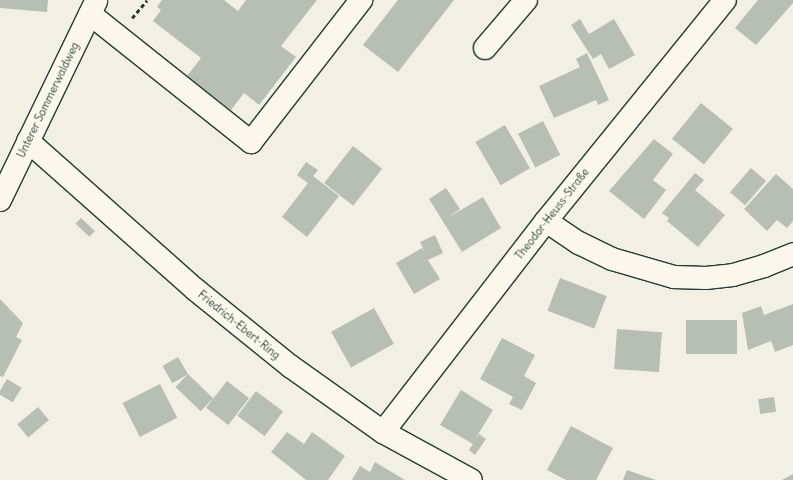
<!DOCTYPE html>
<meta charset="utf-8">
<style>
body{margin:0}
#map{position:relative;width:793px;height:480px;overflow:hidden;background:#f2f0e5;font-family:Delius,sans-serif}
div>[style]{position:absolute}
.building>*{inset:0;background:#b7beb3;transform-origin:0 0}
.path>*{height:2.5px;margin-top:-1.25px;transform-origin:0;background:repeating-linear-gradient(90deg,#1f3d34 0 4px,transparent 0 7px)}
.roads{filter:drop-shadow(1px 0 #1f3d34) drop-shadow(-1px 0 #1f3d34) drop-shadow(0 1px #1f3d34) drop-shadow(0 -1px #1f3d34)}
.minor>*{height:22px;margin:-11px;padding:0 11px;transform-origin:11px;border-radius:11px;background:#fbf7ec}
span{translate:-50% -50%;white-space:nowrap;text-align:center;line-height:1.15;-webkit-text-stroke:3px #fbf7ec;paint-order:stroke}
.street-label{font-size:11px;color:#1f3d34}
</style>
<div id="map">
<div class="building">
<i style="clip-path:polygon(0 0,48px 0,47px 12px,0 8px)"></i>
<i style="clip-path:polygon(162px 0,224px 0,238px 11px,246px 0,317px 0,281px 46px,296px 57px,259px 105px,244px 93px,231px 110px,187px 76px,201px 58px,153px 21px,161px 10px,157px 7px)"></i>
<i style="clip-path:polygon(398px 0,454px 0,398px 72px,363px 45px)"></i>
<i style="clip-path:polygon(758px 0,793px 0,793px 3px,756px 45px,735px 28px)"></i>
<i style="clip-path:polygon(580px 19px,589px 34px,614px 19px,635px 55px,609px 69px,601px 54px,593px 59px,571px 25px)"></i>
<i style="clip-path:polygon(587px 53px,609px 100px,598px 105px,596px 100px,554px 118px,539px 86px,580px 67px,576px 59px)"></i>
<i style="left:701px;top:103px;width:41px;height:46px;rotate:39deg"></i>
<i style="left:543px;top:121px;width:38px;height:28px;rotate:63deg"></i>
<i style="left:505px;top:125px;width:50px;height:34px;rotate:60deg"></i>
<i style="clip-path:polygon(654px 139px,673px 154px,653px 180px,666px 190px,644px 219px,609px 191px)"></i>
<i style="left:353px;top:146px;width:37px;height:47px;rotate:38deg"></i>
<i style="clip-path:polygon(306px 162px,318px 170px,313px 176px,339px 196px,307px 237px,282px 217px,308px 183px,297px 175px)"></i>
<i style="left:751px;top:168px;width:20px;height:32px;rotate:41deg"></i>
<i style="clip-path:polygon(695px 173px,704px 180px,695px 190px,725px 215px,698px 247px,667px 221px,669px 218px,662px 213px)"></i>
<i style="clip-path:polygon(776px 174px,793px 189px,793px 221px,787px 228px,777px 220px,767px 231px,744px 209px)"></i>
<i style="clip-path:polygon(446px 188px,460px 209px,447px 218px,483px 197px,501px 228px,462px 252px,429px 199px)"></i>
<i style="left:81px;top:218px;width:19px;height:8px;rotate:43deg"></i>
<i style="clip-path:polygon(435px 235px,443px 253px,428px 260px,440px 279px,414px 294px,396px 263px,422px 248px,425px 253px,420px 242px)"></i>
<i style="left:560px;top:278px;width:50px;height:35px;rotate:21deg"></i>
<i style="clip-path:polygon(0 299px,23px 323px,16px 337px,22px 340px,3px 377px,0 376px)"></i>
<i style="clip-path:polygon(793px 304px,793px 345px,775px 352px,771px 341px,748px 350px,742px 313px,761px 306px,764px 315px)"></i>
<i style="left:374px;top:308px;width:41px;height:49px;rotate:61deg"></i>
<i style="left:686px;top:320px;width:51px;height:34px"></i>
<i style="left:617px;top:329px;width:45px;height:40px;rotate:4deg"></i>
<i style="clip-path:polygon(502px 338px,535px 355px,524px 376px,536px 383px,522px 410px,509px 404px,513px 397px,480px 379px)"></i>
<i style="left:178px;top:357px;width:20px;height:18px;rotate:60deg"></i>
<i style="left:188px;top:374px;width:35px;height:18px;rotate:44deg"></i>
<i style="left:7px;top:379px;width:17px;height:17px;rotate:31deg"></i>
<i style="left:227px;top:381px;width:28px;height:34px;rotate:38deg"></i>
<i style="left:160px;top:384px;width:38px;height:42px;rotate:63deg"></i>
<i style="clip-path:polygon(461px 390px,493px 410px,474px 441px,479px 434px,486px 439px,475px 455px,469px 450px,473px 444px,440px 425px)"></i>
<i style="left:256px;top:391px;width:34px;height:31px;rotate:37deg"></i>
<i style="left:774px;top:397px;width:15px;height:16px;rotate:82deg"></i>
<i style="left:38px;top:407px;width:17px;height:27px;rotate:50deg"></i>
<i style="clip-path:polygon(571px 426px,613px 448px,596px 480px,566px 480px,547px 470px)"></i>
<i style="clip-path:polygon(287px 432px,304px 444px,312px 432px,345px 456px,328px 480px,306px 480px,271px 452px)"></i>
<i style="clip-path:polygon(375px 462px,405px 480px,352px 480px,360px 466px,370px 472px)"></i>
<i style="clip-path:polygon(627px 470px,656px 480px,623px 480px)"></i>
<i style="clip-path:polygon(793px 474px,793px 480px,782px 480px)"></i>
</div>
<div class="path">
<i style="left:132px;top:18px;width:23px;rotate:-50deg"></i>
</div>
<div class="roads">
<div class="minor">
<i style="left:90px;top:14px;width:206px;rotate:38.5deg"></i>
<i style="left:251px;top:142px;width:180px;rotate:-52.2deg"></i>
<i style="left:485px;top:48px;width:63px;rotate:-49.5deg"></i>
<i style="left:28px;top:141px;width:225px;rotate:41.6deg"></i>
<i style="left:196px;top:290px;width:121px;rotate:39deg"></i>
<i style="left:290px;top:366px;width:114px;rotate:35.4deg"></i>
<i style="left:383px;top:432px;width:100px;rotate:28.6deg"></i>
<i style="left:0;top:200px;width:221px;rotate:-64.2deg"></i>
<i style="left:546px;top:221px;width:40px;rotate:34deg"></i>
<i style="left:579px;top:243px;width:37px;rotate:26deg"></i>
<i style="left:612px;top:259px;width:65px;rotate:16.2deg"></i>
<i style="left:674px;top:277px;width:32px;rotate:2deg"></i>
<i style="left:706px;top:278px;width:27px;rotate:-6deg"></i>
<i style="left:733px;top:275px;width:32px;rotate:-16deg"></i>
<i style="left:764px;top:266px;width:31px;rotate:-22deg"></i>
<i style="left:383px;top:432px;width:267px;rotate:-52.3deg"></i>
<i style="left:546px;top:221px;width:284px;rotate:-51deg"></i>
</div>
</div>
<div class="street-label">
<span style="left:48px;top:100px;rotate:-64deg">Unterer Sommerwaldweg</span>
<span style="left:552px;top:214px;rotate:-52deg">Theodor-Heuss-Straße</span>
<span style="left:239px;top:325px;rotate:39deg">Friedrich-Ebert-Ring</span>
</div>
</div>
